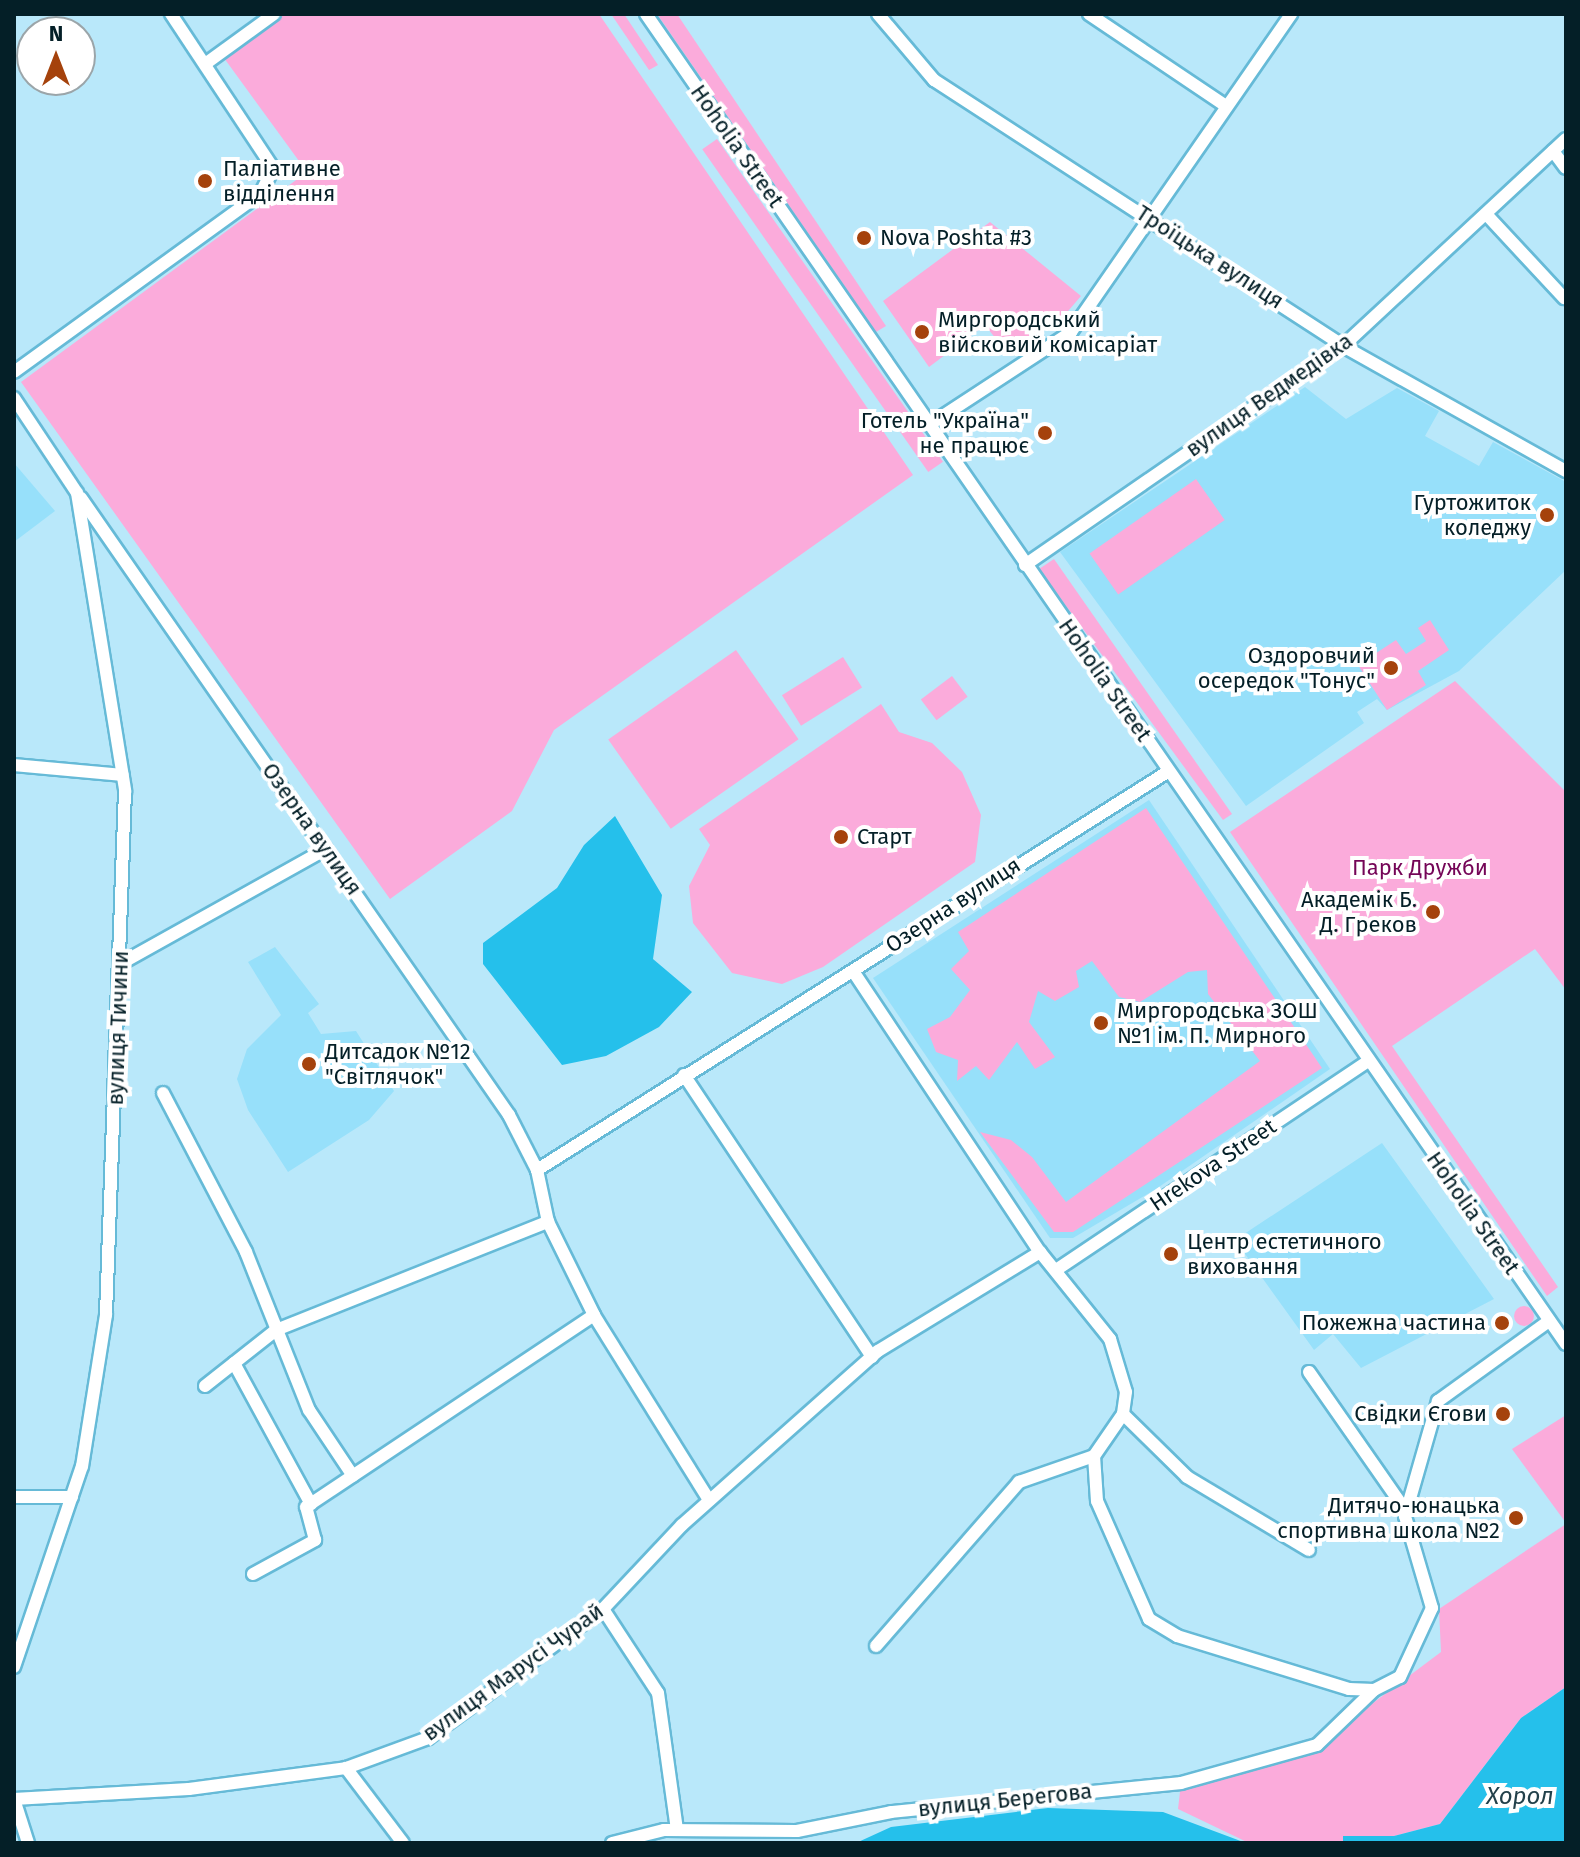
<!DOCTYPE html>
<meta charset="utf-8">
<style>
body{margin:0}
#map{position:relative;width:1580px;height:1857px;overflow:hidden;background:#b9e8fa;font-family:"Fira Sans",sans-serif}
div>[style]{position:absolute}
.built>*{inset:0;background:#97e0fa}
.green>*{inset:0;background:#fbabdb;transform-origin:0 0}
.round{border-radius:50%}
.water>*{inset:0;background:#25c0eb}
.roads{filter:drop-shadow(2px 0 #66bad7) drop-shadow(-2px 0 #66bad7) drop-shadow(0 2px #66bad7) drop-shadow(0 -2px #66bad7)}
.minor>*{height:12px;margin:-6px;padding:0 6px;transform-origin:6px;border-radius:6px;background:#fff}
.dots>*{width:22px;height:22px;translate:-50% -50%;box-sizing:border-box;border:4px solid #fff;border-radius:50%}
span{translate:-50% -50%;white-space:nowrap;text-align:center;line-height:1.15;-webkit-text-stroke:8px #fff;paint-order:stroke}
.street-label{font-size:22px;color:#041f27}
.poi-label{font-size:22px;color:#041f27}
.left{translate:0 -50%;text-align:left}
.right{translate:-100% -50%;text-align:right}
.park-label{font-size:22px;color:#740557}
.water-label{font-size:24px;color:#23414b;font-style:italic}
.frame{position:absolute;inset:0;border:16px solid #041f27;pointer-events:none}
.north{position:absolute;left:16px;top:16px;width:80px;height:80px;box-sizing:border-box;background:#fff;border:2px solid #9ba5a9;border-radius:50%;rotate:0deg;font-size:22px;font-weight:700;line-height:32px;text-align:center;color:#041f27}
.north::after{content:'';display:block;margin:auto;width:28px;height:36px;background:#a5420c;clip-path:polygon(50% 0,100% 100%,50% 72%,0 100%)}
</style>
<div id="map">
<div class="built">
<i style="clip-path:polygon(1305px 387px,1346px 419px,1397px 388px,1439px 411px,1425px 436px,1479px 466px,1493px 442px,1566px 482px,1566px 570px,1459px 671px,1387px 710px,1377px 699px,1357px 712px,1364px 723px,1246px 806px,1060px 552px)"></i>
<i style="clip-path:polygon(14px 463px,55px 511px,14px 542px)"></i>
<i style="clip-path:polygon(1149px 800px,1330px 1069px,1156px 1189px,1073px 1238px,1050px 1238px,873px 978px)"></i>
<i style="clip-path:polygon(275px 947px,319px 1004px,308px 1013px,321px 1034px,356px 1031px,394px 1091px,369px 1120px,288px 1172px,248px 1110px,237px 1079px,247px 1049px,281px 1015px,248px 962px)"></i>
<i style="clip-path:polygon(1382px 1143px,1494px 1299px,1361px 1368px,1333px 1334px,1314px 1350px,1235px 1240px)"></i>
</div>
<div class="green">
<i style="clip-path:polygon(284px 14px,599px 14px,913px 475px,554px 730px,512px 811px,390px 899px,21px 382px,307px 172px,224px 58px)"></i>
<i style="clip-path:polygon(611px 14px,624px 14px,658px 65px,649px 70px)"></i>
<i style="clip-path:polygon(657px 14px,677px 14px,886px 326px,876px 332px)"></i>
<i style="left:717px;top:139px;width:394px;height:18px;rotate:55deg"></i>
<i style="clip-path:polygon(990px 222px,1081px 296px,1063px 317px,1007px 353px,985px 325px,929px 367px,883px 301px)"></i>
<i style="left:1196px;top:479px;width:50px;height:130px;rotate:55deg"></i>
<i style="clip-path:polygon(1054px 559px,1232px 814px,1223px 820px,1039px 569px)"></i>
<i style="clip-path:polygon(1430px 620px,1449px 650px,1418px 671px,1426px 685px,1387px 710px,1358px 665px,1396px 640px,1406px 654px,1426px 641px,1418px 628px)"></i>
<i style="left:736px;top:650px;width:109px;height:156px;rotate:55deg"></i>
<i style="left:843px;top:657px;width:36px;height:72px;rotate:58deg"></i>
<i style="left:952px;top:676px;width:26px;height:39px;rotate:53deg"></i>
<i style="clip-path:polygon(1455px 681px,1566px 792px,1566px 990px,1535px 949px,1392px 1046px,1558px 1287px,1547px 1296px,1230px 832px)"></i>
<i style="clip-path:polygon(881px 704px,899px 732px,932px 743px,962px 772px,981px 815px,975px 862px,823px 967px,782px 984px,732px 973px,693px 923px,689px 886px,710px 845px,699px 829px)"></i>
<i style="clip-path:polygon(1146px 808px,1322px 1068px,1073px 1232px,1054px 1232px,980px 1132px,1011px 1140px,1032px 1157px,1066px 1202px,1260px 1061px,1208px 994px,1207px 970px,1188px 972px,1140px 1002px,1119px 997px,1092px 961px,1076px 971px,1079px 987px,1055px 1001px,1038px 991px,1029px 1022px,1055px 1057px,1035px 1069px,1017px 1042px,989px 1080px,976px 1066px,957px 1081px,958px 1060px,936px 1052px,927px 1029px,950px 1017px,970px 990px,951px 969px,969px 951px,958px 932px)"></i>
<i class="round" style="left:1514px;top:1306px;width:20px;height:20px"></i>
<i style="clip-path:polygon(1566px 1415px,1566px 1523px,1512px 1449px)"></i>
<i style="clip-path:polygon(1566px 1524px,1566px 1687px,1521px 1718px,1440px 1824px,1394px 1836px,1344px 1836px,1343px 1843px,1249px 1843px,1178px 1809px,1181px 1783px,1317px 1745px,1441px 1652px,1439px 1609px)"></i>
</div>
<div class="water">
<i style="clip-path:polygon(615px 816px,662px 895px,653px 959px,692px 992px,659px 1027px,606px 1056px,562px 1065px,483px 964px,483px 943px,557px 888px,584px 845px)"></i>
<i style="clip-path:polygon(1566px 1687px,1566px 1843px,1343px 1843px,1343px 1836px,1394px 1836px,1440px 1824px,1521px 1718px)"></i>
<i style="clip-path:polygon(1048px 1808px,1163px 1812px,1246px 1843px,856px 1843px,891px 1827px)"></i>
</div>
<div class="roads">
<div class="minor">
<i style="left:646px;top:14px;width:1617px;rotate:55.33deg"></i>
<i style="left:878px;top:14px;width:87px;rotate:49.7deg"></i>
<i style="left:934px;top:80px;width:488px;rotate:33deg"></i>
<i style="left:1343px;top:346px;width:256px;rotate:29.3deg"></i>
<i style="left:1089px;top:14px;width:165px;rotate:33.9deg"></i>
<i style="left:205px;top:64px;width:85px;rotate:-35.9deg"></i>
<i style="left:1553px;top:151px;width:21px;rotate:53deg"></i>
<i style="left:1486px;top:214px;width:115px;rotate:47.1deg"></i>
<i style="left:14px;top:372px;width:305px;rotate:-35.9deg"></i>
<i style="left:261px;top:193px;width:28px;rotate:-64deg"></i>
<i style="left:273px;top:168px;width:185px;rotate:-123.5deg"></i>
<i style="left:14px;top:398px;width:114px;rotate:56.4deg"></i>
<i style="left:77px;top:493px;width:302px;rotate:80.8deg"></i>
<i style="left:125px;top:791px;width:524px;rotate:92.08deg"></i>
<i style="left:106px;top:1315px;width:153px;rotate:99deg"></i>
<i style="left:82px;top:1466px;width:212px;rotate:108.7deg"></i>
<i style="left:929px;top:425px;width:170px;rotate:-33.2deg"></i>
<i style="left:1071px;top:332px;width:387px;rotate:-55.3deg"></i>
<i style="left:81px;top:498px;width:751px;rotate:55.25deg"></i>
<i style="left:509px;top:1115px;width:62px;rotate:63deg"></i>
<i style="left:1025px;top:565px;width:386px;rotate:-34.6deg"></i>
<i style="left:1343px;top:346px;width:304px;rotate:-42.9deg"></i>
<i style="left:14px;top:765px;width:109px;rotate:5.2deg"></i>
<i style="left:120px;top:964px;width:236px;rotate:-29.2deg"></i>
<i style="left:853px;top:971px;width:338px;rotate:56.4deg"></i>
<i style="left:1040px;top:1252px;width:112px;rotate:51.2deg"></i>
<i style="left:1110px;top:1339px;width:55px;rotate:73.2deg"></i>
<i style="left:1126px;top:1392px;width:22px;rotate:98deg"></i>
<i style="left:1123px;top:1414px;width:51px;rotate:124.6deg"></i>
<i style="left:1094px;top:1456px;width:45px;rotate:86.2deg"></i>
<i style="left:1097px;top:1501px;width:129px;rotate:66.2deg"></i>
<i style="left:1149px;top:1619px;width:33px;rotate:31deg"></i>
<i style="left:1177px;top:1636px;width:180px;rotate:17.1deg"></i>
<i style="left:1349px;top:1689px;width:25px;rotate:2deg"></i>
<i style="left:1374px;top:1690px;width:29px;rotate:-27deg"></i>
<i style="left:1400px;top:1677px;width:76px;rotate:-65.1deg"></i>
<i style="left:1432px;top:1608px;width:96px;rotate:-106.4deg"></i>
<i style="left:1405px;top:1516px;width:120px;rotate:-74deg"></i>
<i style="left:1438px;top:1401px;width:137px;rotate:-35.8deg"></i>
<i style="left:684px;top:1075px;width:339px;rotate:56.3deg"></i>
<i style="left:163px;top:1093px;width:179px;rotate:62.4deg"></i>
<i style="left:246px;top:1252px;width:170px;rotate:68.3deg"></i>
<i style="left:309px;top:1410px;width:79px;rotate:56.3deg"></i>
<i style="left:1059px;top:1268px;width:371px;rotate:-33.8deg"></i>
<i style="left:234px;top:1363px;width:161px;rotate:61.4deg"></i>
<i style="left:1309px;top:1372px;width:169px;rotate:55.1deg"></i>
<i style="left:205px;top:1386px;width:90px;rotate:-38.3deg"></i>
<i style="left:276px;top:1330px;width:293px;rotate:-21.7deg"></i>
<i style="left:1123px;top:1414px;width:90px;rotate:44.5deg"></i>
<i style="left:1187px;top:1477px;width:142px;rotate:30.9deg"></i>
<i style="left:14px;top:1497px;width:58px"></i>
<i style="left:709px;top:1500px;width:218px;rotate:-121.9deg"></i>
<i style="left:594px;top:1315px;width:104px;rotate:-116.3deg"></i>
<i style="left:548px;top:1222px;width:53px;rotate:-101.9deg"></i>
<i style="left:537px;top:1170px;width:747px;rotate:-32.27deg"></i>
<i style="left:253px;top:1574px;width:71px;rotate:-28.7deg"></i>
<i style="left:315px;top:1540px;width:34px;rotate:-105deg"></i>
<i style="left:306px;top:1507px;width:346px;rotate:-33.7deg"></i>
<i style="left:603px;top:1609px;width:100px;rotate:56.8deg"></i>
<i style="left:658px;top:1693px;width:138px;rotate:82.1deg"></i>
<i style="left:876px;top:1646px;width:218px;rotate:-48.9deg"></i>
<i style="left:1019px;top:1482px;width:79px;rotate:-19.1deg"></i>
<i style="left:346px;top:1768px;width:94px;rotate:52.8deg"></i>
<i style="left:14px;top:1799px;width:175px;rotate:-3.3deg"></i>
<i style="left:189px;top:1789px;width:158px;rotate:-7.6deg"></i>
<i style="left:346px;top:1768px;width:87px;rotate:-20.1deg"></i>
<i style="left:428px;top:1738px;width:217px;rotate:-36.4deg"></i>
<i style="left:603px;top:1609px;width:115px;rotate:-46.8deg"></i>
<i style="left:682px;top:1525px;width:262px;rotate:-41.6deg"></i>
<i style="left:878px;top:1351px;width:190px;rotate:-31.4deg"></i>
<i style="left:14px;top:1799px;width:46px;rotate:72.3deg"></i>
<i style="left:612px;top:1843px;width:54px;rotate:-14deg"></i>
<i style="left:664px;top:1830px;width:133px;rotate:0.4deg"></i>
<i style="left:797px;top:1831px;width:96px;rotate:-11.4deg"></i>
<i style="left:891px;top:1812px;width:291px;rotate:-5.7deg"></i>
<i style="left:1181px;top:1783px;width:141px;rotate:-15.6deg"></i>
<i style="left:1317px;top:1745px;width:79px;rotate:-44deg"></i>
</div>
</div>
<div class="dots">
<i style="left:205px;top:181px;background:#a5420c"></i>
<i style="left:864px;top:238px;background:#a5420c"></i>
<i style="left:922px;top:332px;background:#a5420c"></i>
<i style="left:1045px;top:433px;background:#a5420c"></i>
<i style="left:1547px;top:515px;background:#a5420c"></i>
<i style="left:1391px;top:668px;background:#a5420c"></i>
<i style="left:841px;top:837px;background:#a5420c"></i>
<i style="left:1433px;top:912px;background:#a5420c"></i>
<i style="left:1101px;top:1023px;background:#a5420c"></i>
<i style="left:309px;top:1064px;background:#a5420c"></i>
<i style="left:1171px;top:1254px;background:#a5420c"></i>
<i style="left:1502px;top:1323px;background:#a5420c"></i>
<i style="left:1503px;top:1414px;background:#a5420c"></i>
<i style="left:1516px;top:1518px;background:#a5420c"></i>
</div>
<div class="street-label">
<span style="left:737px;top:146px;rotate:55deg">Hoholia Street</span>
<span style="left:1210px;top:257px;rotate:33deg">Троїцька вулиця</span>
<span style="left:1269px;top:395px;rotate:-35deg">вулиця Ведмедівка</span>
<span style="left:1105px;top:680px;rotate:55deg">Hoholia Street</span>
<span style="left:312px;top:829px;rotate:55deg">Озерна вулиця</span>
<span style="left:953px;top:905px;rotate:-33deg">Озерна вулиця</span>
<span style="left:118px;top:1028px;rotate:-88deg">вулиця Тичини</span>
<span style="left:1213px;top:1165px;rotate:-34deg">Hrekova Street</span>
<span style="left:1473px;top:1213px;rotate:55deg">Hoholia Street</span>
<span style="left:513px;top:1672px;rotate:-36deg">вулиця Марусі Чурай</span>
<span style="left:1005px;top:1800px;rotate:-6deg">вулиця Берегова</span>
</div>
<div class="poi-label">
<span class="left" style="left:223px;top:181px">Паліативне<br>відділення</span>
<span class="left" style="left:880px;top:238px">Nova Poshta #3</span>
<span class="left" style="left:938px;top:332px">Миргородський<br>війсковий комісаріат</span>
<span class="right" style="left:1029px;top:433px">Готель "Україна"<br>не працює</span>
<span class="right" style="left:1531px;top:515px">Гуртожиток<br>коледжу</span>
<span class="right" style="left:1375px;top:668px">Оздоровчий<br>осередок "Тонус"</span>
<span class="left" style="left:857px;top:837px">Старт</span>
<span class="right" style="left:1417px;top:912px">Академік Б.<br>Д. Греков</span>
<span class="left" style="left:1117px;top:1023px">Миргородська ЗОШ<br>№1 ім. П. Мирного</span>
<span class="left" style="left:325px;top:1064px">Дитсадок №12<br>"Світлячок"</span>
<span class="left" style="left:1187px;top:1254px">Центр естетичного<br>виховання</span>
<span class="right" style="left:1486px;top:1323px">Пожежна частина</span>
<span class="right" style="left:1487px;top:1414px">Свідки Єгови</span>
<span class="right" style="left:1500px;top:1518px">Дитячо-юнацька<br>спортивна школа №2</span>
</div>
<div class="park-label">
<span style="left:1420px;top:868px">Парк Дружби</span>
</div>
<div class="water-label">
<span style="left:1520px;top:1797px">Хорол</span>
</div>
<div class="frame"></div>
<div class="north">N</div>
</div>
